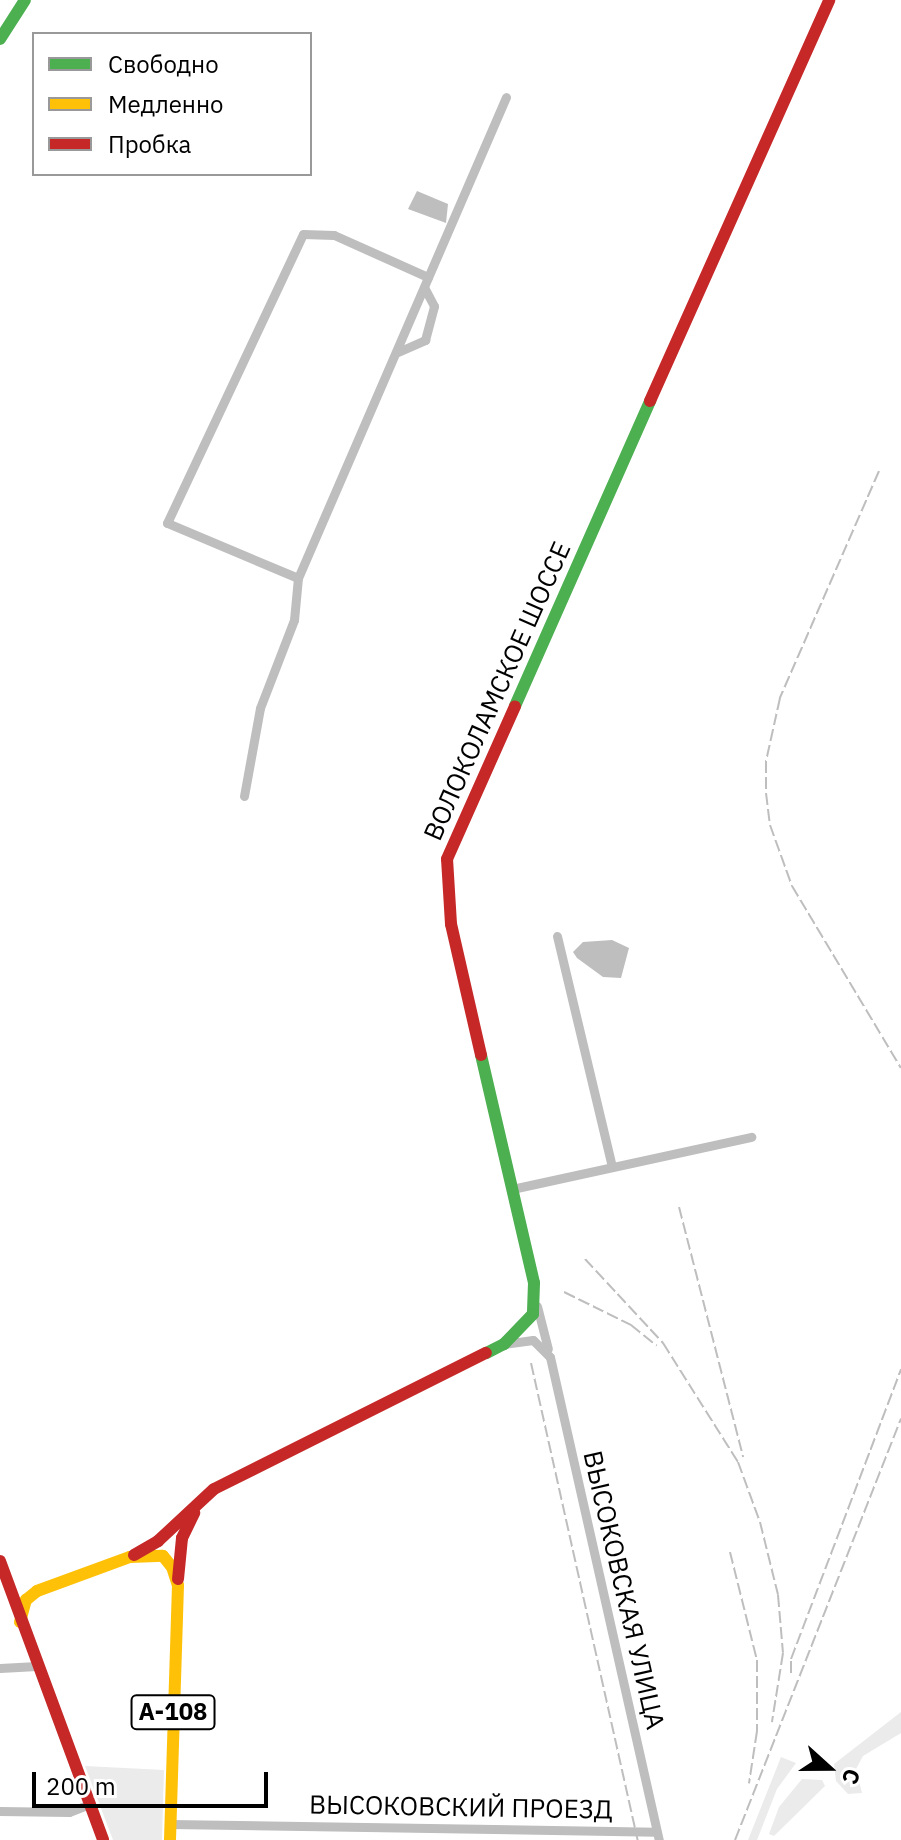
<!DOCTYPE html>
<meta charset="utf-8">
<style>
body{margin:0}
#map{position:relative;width:901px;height:1840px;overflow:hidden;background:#fff;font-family:"IBM Plex Sans",sans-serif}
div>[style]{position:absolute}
.green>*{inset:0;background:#ebebeb}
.water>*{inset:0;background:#bebebe}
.street>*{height:9px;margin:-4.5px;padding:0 4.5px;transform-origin:4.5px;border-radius:4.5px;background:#bebebe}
.fast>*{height:12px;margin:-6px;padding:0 6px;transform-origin:6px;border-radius:6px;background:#4caf50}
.slow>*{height:12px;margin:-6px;padding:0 6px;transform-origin:6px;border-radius:6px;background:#ffc107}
.jam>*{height:12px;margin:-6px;padding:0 6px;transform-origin:6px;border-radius:6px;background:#c62828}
.rail>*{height:2px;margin-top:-1px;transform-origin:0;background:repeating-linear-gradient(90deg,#bebebe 0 12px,transparent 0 16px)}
span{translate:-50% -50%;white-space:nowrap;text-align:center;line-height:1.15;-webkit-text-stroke:7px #fff;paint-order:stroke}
.shield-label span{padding:2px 6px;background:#fff;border:2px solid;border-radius:6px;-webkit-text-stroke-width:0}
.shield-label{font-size:24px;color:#000;font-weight:700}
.street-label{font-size:26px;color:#000}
.legend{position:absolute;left:32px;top:32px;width:280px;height:144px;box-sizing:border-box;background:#fff;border:2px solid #999;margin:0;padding:10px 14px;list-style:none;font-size:24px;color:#000}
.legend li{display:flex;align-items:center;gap:16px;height:40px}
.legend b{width:40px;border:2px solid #999}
.north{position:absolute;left:789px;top:1728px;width:80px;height:80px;-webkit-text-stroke:6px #fff;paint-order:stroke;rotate:111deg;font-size:22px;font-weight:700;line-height:32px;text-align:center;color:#000}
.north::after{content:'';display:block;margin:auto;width:28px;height:36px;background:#000;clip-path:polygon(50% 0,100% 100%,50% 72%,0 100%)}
.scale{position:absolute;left:32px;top:1772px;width:236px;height:36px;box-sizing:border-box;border:4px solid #000;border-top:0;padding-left:10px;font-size:24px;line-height:28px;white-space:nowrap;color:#000;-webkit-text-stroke:6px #fff;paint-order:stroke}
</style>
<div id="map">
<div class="green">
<i style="clip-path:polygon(901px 1712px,901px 1733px,863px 1756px,856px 1769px,862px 1793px,848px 1794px,836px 1781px,834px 1764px)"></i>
<i style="clip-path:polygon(781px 1757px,796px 1763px,777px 1789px,757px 1840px,748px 1840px)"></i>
<i style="clip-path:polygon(85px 1766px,164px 1770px,162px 1840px,113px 1840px)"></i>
<i style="clip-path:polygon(802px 1779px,822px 1780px,825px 1786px,774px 1836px,769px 1834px,779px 1807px)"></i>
</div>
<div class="water">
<i style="clip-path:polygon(417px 191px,448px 204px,446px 223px,408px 209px)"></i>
<i style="clip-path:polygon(583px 942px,612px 940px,629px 948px,621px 978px,603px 977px,577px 958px,573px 952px)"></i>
</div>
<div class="street">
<i style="left:398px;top:352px;width:30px;rotate:-24deg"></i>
<i style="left:425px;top:340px;width:35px;rotate:-75deg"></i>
<i style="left:434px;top:306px;width:21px;rotate:-118deg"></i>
<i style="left:298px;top:578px;width:524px;rotate:-66.61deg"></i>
<i style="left:244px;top:796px;width:89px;rotate:-79.7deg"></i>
<i style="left:260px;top:708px;width:94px;rotate:-68.9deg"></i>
<i style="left:294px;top:620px;width:42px;rotate:-84.6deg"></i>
<i style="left:298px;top:578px;width:142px;rotate:-157.2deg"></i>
<i style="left:167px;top:523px;width:319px;rotate:-64.8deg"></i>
<i style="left:303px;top:234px;width:31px;rotate:2deg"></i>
<i style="left:334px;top:235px;width:103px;rotate:24.1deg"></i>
<i style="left:557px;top:936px;width:237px;rotate:76.6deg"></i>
<i style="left:512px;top:1189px;width:245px;rotate:-12.3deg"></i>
<i style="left:537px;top:1306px;width:44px;rotate:75.7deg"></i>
<i style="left:504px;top:1344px;width:29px;rotate:-8deg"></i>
<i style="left:533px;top:1340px;width:24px;rotate:45deg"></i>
<i style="left:550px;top:1357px;width:495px;rotate:77.3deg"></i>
<i style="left:0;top:1668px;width:37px;rotate:-3deg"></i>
<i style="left:0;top:1811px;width:69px;rotate:0.8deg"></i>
<i style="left:69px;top:1812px;width:22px;rotate:-21deg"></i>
<i style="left:170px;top:1824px;width:486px;rotate:0.9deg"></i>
</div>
<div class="fast">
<i style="left:0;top:39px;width:46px;rotate:-57.3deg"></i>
<i style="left:515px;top:706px;width:334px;rotate:-66.1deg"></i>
<i style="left:481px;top:1055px;width:234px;rotate:76.9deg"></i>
<i style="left:534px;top:1283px;width:31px;rotate:92deg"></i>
<i style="left:533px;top:1314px;width:42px;rotate:134deg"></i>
<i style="left:504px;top:1344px;width:20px;rotate:153deg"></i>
</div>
<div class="slow">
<i style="left:20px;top:1622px;width:23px;rotate:-75deg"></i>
<i style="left:26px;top:1600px;width:14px;rotate:-39deg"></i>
<i style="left:37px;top:1591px;width:99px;rotate:-20.1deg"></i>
<i style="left:130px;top:1557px;width:33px;rotate:-2deg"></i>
<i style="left:163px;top:1556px;width:14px;rotate:51deg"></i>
<i style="left:172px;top:1567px;width:19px;rotate:72deg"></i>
<i style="left:178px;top:1585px;width:255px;rotate:91.8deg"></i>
</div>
<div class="jam">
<i style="left:650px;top:401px;width:439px;rotate:-65.9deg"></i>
<i style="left:481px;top:1055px;width:134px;rotate:-102.9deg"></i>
<i style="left:451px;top:924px;width:65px;rotate:-93.5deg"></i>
<i style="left:447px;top:859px;width:167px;rotate:-66deg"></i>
<i style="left:134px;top:1555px;width:28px;rotate:-30deg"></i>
<i style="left:158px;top:1541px;width:76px;rotate:-42.9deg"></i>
<i style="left:214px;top:1489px;width:304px;rotate:-26.6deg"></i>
<i style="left:0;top:1561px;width:297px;rotate:69.7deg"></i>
<i style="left:178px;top:1579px;width:41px;rotate:-84.4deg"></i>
<i style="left:182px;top:1538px;width:28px;rotate:-64deg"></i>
</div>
<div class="rail">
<i style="left:879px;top:471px;width:248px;rotate:113.6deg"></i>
<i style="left:780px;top:698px;width:65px;rotate:102.5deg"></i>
<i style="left:766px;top:761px;width:32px;rotate:90deg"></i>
<i style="left:766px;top:793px;width:32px;rotate:83deg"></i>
<i style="left:770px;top:825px;width:65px;rotate:70.2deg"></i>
<i style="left:792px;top:886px;width:212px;rotate:59.1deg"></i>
<i style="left:679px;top:1207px;width:258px;rotate:75.6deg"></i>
<i style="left:585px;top:1259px;width:115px;rotate:47.1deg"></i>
<i style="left:663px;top:1343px;width:141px;rotate:57.8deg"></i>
<i style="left:738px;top:1462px;width:64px;rotate:69.9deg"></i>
<i style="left:760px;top:1522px;width:75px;rotate:76.1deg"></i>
<i style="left:778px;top:1595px;width:58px;rotate:85.1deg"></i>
<i style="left:783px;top:1653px;width:70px;rotate:99.1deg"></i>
<i style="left:564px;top:1292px;width:75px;rotate:26.2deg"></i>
<i style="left:631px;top:1325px;width:33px;rotate:39deg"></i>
<i style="left:531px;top:1363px;width:489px;rotate:77.4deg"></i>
<i style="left:730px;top:1552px;width:111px;rotate:76deg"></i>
<i style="left:757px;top:1660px;width:71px;rotate:90deg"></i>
<i style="left:757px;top:1731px;width:53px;rotate:98.7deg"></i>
<i style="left:791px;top:1673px;width:14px;rotate:-90deg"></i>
<i style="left:791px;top:1659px;width:310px;rotate:-69.2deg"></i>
<i style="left:735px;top:1840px;width:453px;rotate:-68.5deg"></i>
</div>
<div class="shield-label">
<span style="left:173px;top:1712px">А-108</span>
</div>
<div class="street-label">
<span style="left:497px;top:691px;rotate:-66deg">ВОЛОКОЛАМСКОЕ ШОССЕ</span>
<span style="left:624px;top:1590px;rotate:77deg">ВЫСОКОВСКАЯ УЛИЦА</span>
<span style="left:461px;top:1807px;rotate:1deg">ВЫСОКОВСКИЙ ПРОЕЗД</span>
</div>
<ul class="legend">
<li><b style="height:10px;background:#4caf50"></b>Свободно</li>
<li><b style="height:10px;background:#ffc107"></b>Медленно</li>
<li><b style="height:10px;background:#c62828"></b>Пробка</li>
</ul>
<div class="north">С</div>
<div class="scale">200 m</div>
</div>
